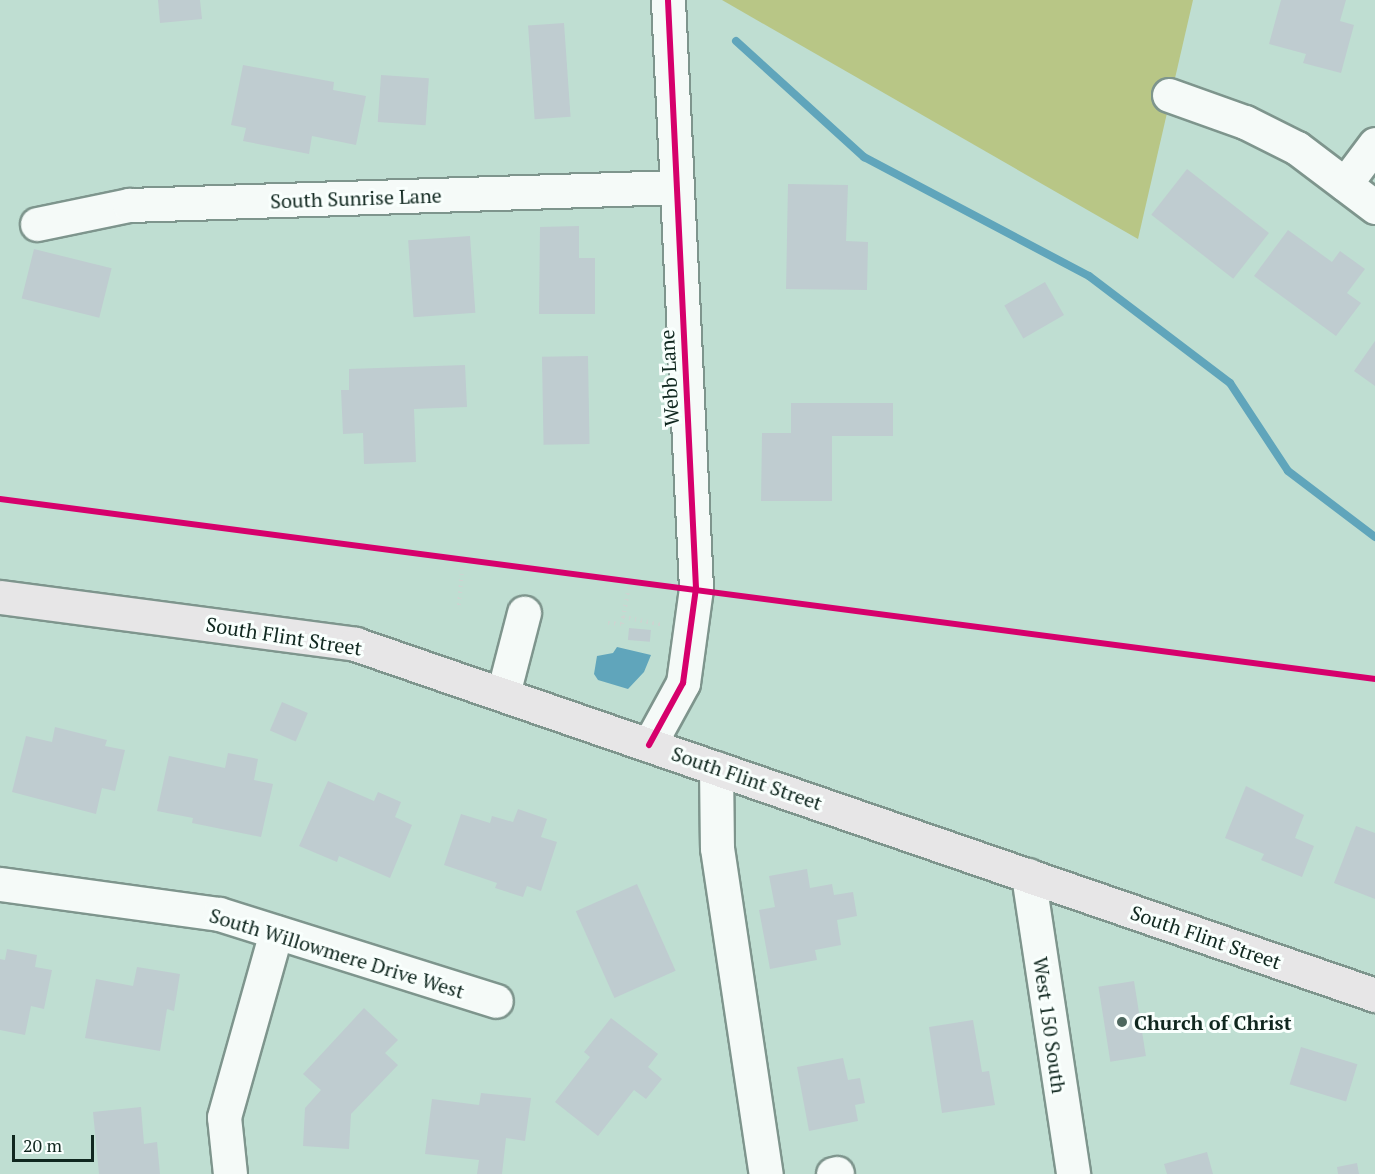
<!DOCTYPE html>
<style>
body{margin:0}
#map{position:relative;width:1375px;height:1174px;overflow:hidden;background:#bfded2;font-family:"PT Serif",serif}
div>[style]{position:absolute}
.green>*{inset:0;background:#b8c686}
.water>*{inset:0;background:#60a5bb}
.stream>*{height:8px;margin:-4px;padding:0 4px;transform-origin:4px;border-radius:4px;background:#60a5bb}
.building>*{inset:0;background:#bfccd0;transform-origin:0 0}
.path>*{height:4px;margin-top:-2px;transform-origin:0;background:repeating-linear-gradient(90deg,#ccd5d1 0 1.5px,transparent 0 6px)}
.roads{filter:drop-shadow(2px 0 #7e958d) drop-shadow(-2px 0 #7e958d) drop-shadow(0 2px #7e958d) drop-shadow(0 -2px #7e958d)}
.minor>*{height:33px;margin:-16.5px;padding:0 16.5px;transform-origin:16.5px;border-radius:16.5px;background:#f5faf8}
.major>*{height:33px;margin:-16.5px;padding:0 16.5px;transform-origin:16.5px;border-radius:16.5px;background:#e7e6e7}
.cycleway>*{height:6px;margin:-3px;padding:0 3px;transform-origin:3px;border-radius:3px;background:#d6006c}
.dots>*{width:16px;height:16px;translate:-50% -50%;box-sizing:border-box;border:3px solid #f9fffd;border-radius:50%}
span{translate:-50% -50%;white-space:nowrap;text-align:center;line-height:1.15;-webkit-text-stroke:6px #f9fffd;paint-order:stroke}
.street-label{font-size:20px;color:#10271f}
.poi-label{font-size:20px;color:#10271f;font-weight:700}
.left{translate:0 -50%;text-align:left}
.scale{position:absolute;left:12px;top:1135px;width:82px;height:27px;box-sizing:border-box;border:3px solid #10271f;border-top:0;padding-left:8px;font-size:18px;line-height:21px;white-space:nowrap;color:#10271f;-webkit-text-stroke:4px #f9fffd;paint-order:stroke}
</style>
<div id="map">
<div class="green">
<i style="clip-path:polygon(722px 0,1193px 0,1138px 239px)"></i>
</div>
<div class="water">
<i style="clip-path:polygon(617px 647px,651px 655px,644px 672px,628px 689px,598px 680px,594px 674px,597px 656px,613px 653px)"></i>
</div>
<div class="stream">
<i style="left:736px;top:41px;width:173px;rotate:42.2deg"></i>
<i style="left:864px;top:157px;width:255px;rotate:27.9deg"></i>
<i style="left:1089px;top:276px;width:177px;rotate:37.2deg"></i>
<i style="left:1230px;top:383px;width:105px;rotate:56.6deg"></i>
<i style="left:1288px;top:471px;width:109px;rotate:37.2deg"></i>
</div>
<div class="building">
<i style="clip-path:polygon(158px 0,200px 0,202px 19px,160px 23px)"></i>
<i style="clip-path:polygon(1281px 0,1346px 0,1340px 21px,1354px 25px,1341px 73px,1303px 63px,1306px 54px,1269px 44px)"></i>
<i style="left:564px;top:23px;width:94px;height:36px;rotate:86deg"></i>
<i style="clip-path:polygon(243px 65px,334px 82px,333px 90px,366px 96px,356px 145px,312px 136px,309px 154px,243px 141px,246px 128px,231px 125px)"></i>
<i style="left:381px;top:75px;width:48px;height:47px;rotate:4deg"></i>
<i style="left:1187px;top:169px;width:104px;height:58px;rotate:38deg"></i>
<i style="clip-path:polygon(788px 184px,848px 185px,846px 241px,868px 242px,867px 290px,786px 289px)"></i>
<i style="clip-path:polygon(579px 226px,579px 258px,595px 258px,595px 314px,539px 314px,540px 227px)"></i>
<i style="clip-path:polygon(1288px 230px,1332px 262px,1340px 251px,1365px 269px,1347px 293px,1361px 303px,1336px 336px,1254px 276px)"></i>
<i style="left:470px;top:236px;width:77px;height:62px;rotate:86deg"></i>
<i style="left:34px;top:249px;width:80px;height:51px;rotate:14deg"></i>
<i style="left:1045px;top:282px;width:38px;height:47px;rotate:60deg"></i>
<i style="clip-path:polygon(1375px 341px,1375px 386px,1354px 371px)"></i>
<i style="left:588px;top:356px;width:88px;height:46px;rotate:89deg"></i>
<i style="clip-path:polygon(465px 365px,467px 407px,414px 409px,416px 462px,364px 464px,363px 433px,343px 434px,341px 390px,349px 390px,349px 369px)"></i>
<i style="clip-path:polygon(791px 403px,893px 403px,893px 436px,832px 436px,832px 501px,761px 501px,762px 433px,791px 433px)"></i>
<i style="left:629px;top:628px;width:22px;height:12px;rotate:5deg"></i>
<i style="left:282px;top:702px;width:28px;height:31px;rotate:23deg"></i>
<i style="clip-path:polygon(55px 727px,107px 740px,105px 746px,125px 750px,115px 791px,102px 788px,96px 814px,12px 792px,26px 736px,52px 742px)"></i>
<i style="clip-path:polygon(228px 753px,258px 759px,254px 780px,273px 784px,261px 837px,192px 823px,193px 818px,157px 811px,169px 756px,225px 768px)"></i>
<i style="clip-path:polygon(328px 781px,374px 801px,378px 792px,401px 802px,395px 817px,412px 825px,390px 878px,339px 856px,337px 862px,299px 846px)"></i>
<i style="clip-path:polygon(1246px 786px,1304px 815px,1295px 838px,1314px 846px,1302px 877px,1261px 860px,1264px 854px,1225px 838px)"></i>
<i style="clip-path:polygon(518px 809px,547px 819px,541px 837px,557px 842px,541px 891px,527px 886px,523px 897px,495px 888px,497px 883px,444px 865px,461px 814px,490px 823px,492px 816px,513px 822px)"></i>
<i style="clip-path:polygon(1356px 826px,1375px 833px,1375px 899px,1334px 883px)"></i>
<i style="clip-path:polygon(807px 869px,810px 888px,832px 884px,834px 895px,853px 892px,857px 916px,837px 920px,841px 945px,815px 950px,817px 960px,770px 969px,759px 910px,775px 907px,769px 876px)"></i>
<i style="left:637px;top:884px;width:95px;height:67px;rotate:66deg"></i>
<i style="clip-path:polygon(7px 949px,37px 955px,35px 967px,52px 970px,44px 1009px,31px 1006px,25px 1035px,0 1030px,0 959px,5px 960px)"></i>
<i style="clip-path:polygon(137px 967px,180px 974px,174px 1011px,167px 1009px,160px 1051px,85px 1038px,96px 979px,133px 986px)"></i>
<i style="left:1134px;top:981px;width:76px;height:36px;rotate:81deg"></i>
<i style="clip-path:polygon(364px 1008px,398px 1040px,385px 1053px,398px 1065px,351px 1114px,349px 1149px,303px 1146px,305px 1108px,321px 1090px,303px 1074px)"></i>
<i style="clip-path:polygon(611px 1018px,658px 1054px,648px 1067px,662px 1079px,646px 1099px,634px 1090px,598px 1136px,555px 1102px,590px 1057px,584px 1052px)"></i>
<i style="clip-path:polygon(973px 1020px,982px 1072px,989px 1071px,995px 1105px,942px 1113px,929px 1027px)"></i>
<i style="left:1301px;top:1047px;width:59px;height:39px;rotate:17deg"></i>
<i style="clip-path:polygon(843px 1058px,848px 1080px,860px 1078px,865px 1103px,855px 1105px,858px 1121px,809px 1131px,797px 1067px)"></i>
<i style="clip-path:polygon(481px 1093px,531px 1098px,525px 1141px,506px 1138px,502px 1174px,477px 1174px,479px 1160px,425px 1154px,432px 1099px,479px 1105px)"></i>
<i style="clip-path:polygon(141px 1107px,144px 1144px,157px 1142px,160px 1174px,99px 1174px,93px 1112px)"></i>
<i style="clip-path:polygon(1207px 1152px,1213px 1174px,1167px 1174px,1164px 1164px)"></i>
<i style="clip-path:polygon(1357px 1163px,1359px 1174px,1338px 1174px,1337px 1167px)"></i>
</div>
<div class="path">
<i style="left:459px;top:605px;width:46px;rotate:-85deg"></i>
<i style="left:623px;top:617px;width:38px;rotate:11deg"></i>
<i style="left:608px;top:623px;width:14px;rotate:4deg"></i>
<i style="left:622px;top:624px;width:45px;rotate:-79.7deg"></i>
</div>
<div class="roads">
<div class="minor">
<i style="left:1169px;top:95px;width:81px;rotate:19.6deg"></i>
<i style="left:1245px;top:122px;width:58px;rotate:26.6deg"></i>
<i style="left:1297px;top:148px;width:98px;rotate:37.1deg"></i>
<i style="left:1345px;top:184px;width:50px;rotate:-53.1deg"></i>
<i style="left:37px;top:224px;width:94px;rotate:-11.7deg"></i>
<i style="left:129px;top:205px;width:548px;rotate:-1.88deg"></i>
<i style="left:503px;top:694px;width:84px;rotate:-75.5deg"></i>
<i style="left:649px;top:745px;width:71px;rotate:-61.3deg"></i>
<i style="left:683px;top:683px;width:96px;rotate:-82.2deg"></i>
<i style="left:696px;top:588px;width:589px;rotate:-92.73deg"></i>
<i style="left:716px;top:768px;width:80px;rotate:89.3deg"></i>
<i style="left:717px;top:848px;width:330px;rotate:81.5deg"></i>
<i style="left:1028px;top:875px;width:302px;rotate:81.4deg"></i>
<i style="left:0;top:884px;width:221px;rotate:7.8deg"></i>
<i style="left:219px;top:914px;width:290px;rotate:17.4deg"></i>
<i style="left:230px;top:1174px;width:57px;rotate:-96deg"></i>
<i style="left:224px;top:1117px;width:192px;rotate:-74.3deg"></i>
<i style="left:833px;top:1174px;width:4px;rotate:-14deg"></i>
</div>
<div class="major">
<i style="left:0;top:597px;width:358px;rotate:7.5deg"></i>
<i style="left:355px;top:644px;width:1079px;rotate:18.99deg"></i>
</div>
</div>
<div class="cycleway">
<i style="left:0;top:499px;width:1387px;rotate:7.46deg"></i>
<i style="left:649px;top:745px;width:71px;rotate:-61.3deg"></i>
<i style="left:683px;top:683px;width:96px;rotate:-82.2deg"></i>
<i style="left:696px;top:588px;width:589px;rotate:-92.73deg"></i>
</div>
<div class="dots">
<i style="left:1122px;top:1022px;background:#4d675e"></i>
</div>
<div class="street-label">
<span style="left:356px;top:198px;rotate:-2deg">South Sunrise Lane</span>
<span style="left:669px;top:378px;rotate:-93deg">Webb Lane</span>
<span style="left:284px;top:636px;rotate:9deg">South Flint Street</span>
<span style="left:747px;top:778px;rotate:19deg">South Flint Street</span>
<span style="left:1206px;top:937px;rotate:19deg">South Flint Street</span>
<span style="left:337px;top:953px;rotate:17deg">South Willowmere Drive West</span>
<span style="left:1050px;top:1025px;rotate:82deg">West 150 South</span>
</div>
<div class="poi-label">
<span class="left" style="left:1134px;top:1022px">Church of Christ</span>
</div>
<div class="scale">20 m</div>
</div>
